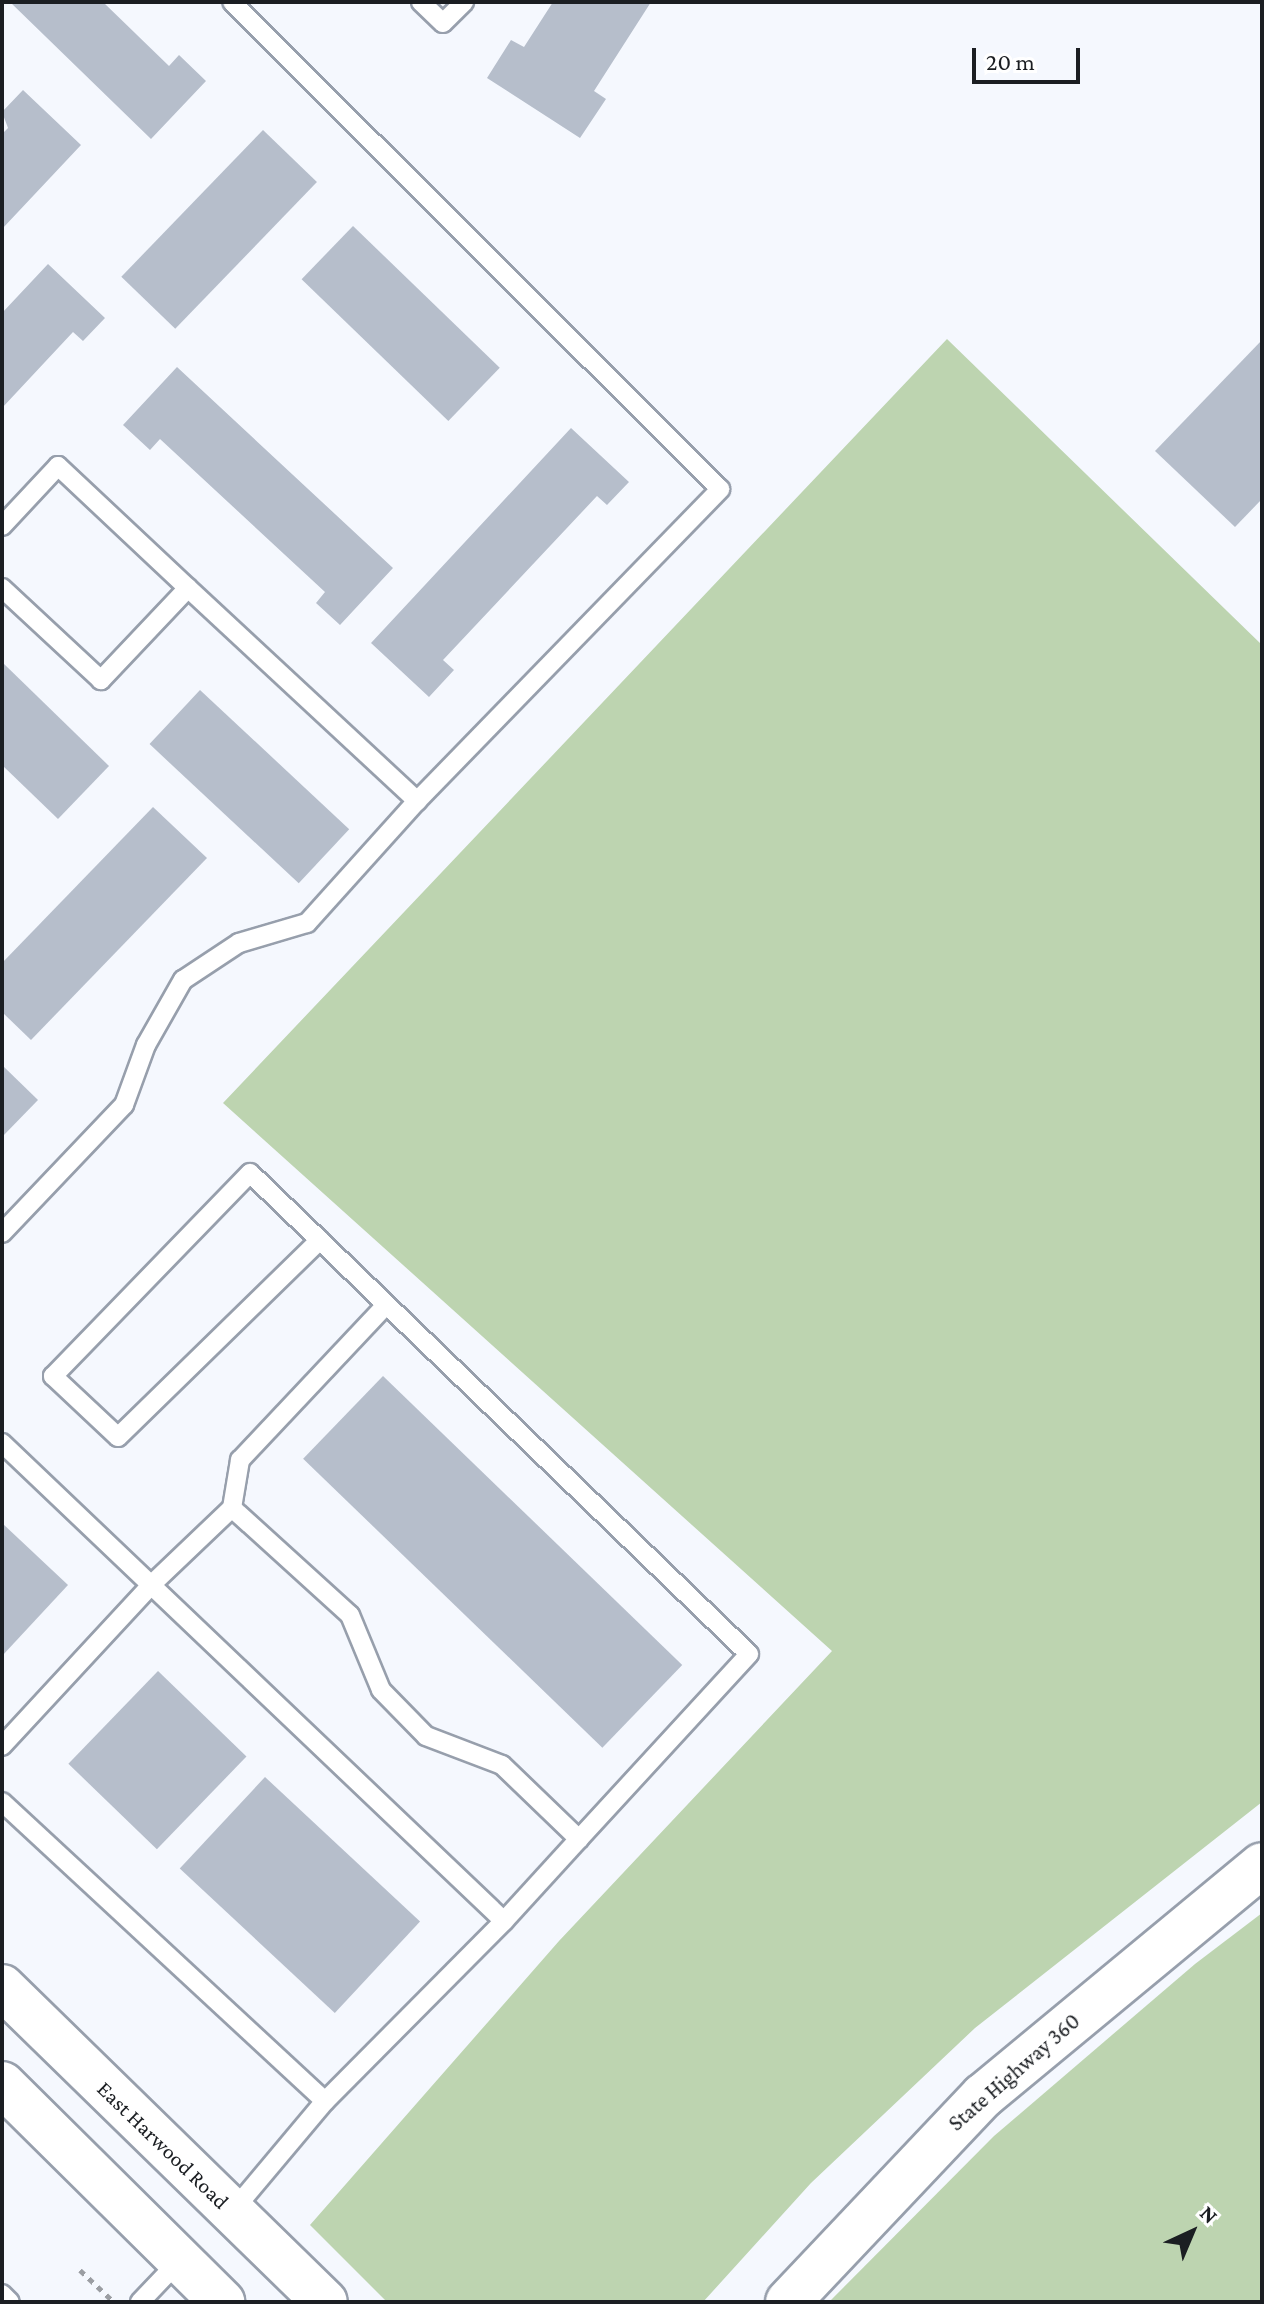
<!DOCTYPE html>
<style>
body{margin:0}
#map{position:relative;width:1264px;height:2304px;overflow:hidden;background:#f5f8fe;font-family:"Crimson Pro",serif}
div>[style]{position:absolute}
.green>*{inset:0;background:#bdd4b0}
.building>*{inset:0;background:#b6becb;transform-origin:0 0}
.path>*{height:5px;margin-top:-2.5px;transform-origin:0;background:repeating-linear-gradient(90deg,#9b9ea3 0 6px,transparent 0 12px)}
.roads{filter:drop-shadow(2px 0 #979fac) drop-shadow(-2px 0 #979fac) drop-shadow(0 2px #979fac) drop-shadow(0 -2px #979fac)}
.lane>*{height:18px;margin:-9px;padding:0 9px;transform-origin:9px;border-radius:9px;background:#fff}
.secondary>*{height:44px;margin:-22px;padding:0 22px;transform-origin:22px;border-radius:22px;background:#fff}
span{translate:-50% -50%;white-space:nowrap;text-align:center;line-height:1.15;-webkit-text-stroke:6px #fff;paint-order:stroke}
.street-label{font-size:22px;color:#1b1e22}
.frame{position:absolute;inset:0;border:4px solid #1b1e22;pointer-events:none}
.north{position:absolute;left:1152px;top:2192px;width:80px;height:80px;-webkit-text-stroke:6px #fff;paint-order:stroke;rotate:44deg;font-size:22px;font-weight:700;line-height:32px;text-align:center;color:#1b1e22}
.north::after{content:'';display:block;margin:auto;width:28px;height:36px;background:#1b1e22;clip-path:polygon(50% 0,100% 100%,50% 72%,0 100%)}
.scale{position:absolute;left:972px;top:48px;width:108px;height:36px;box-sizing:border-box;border:4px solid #1b1e22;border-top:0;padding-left:10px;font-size:24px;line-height:28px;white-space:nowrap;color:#1b1e22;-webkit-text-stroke:6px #fff;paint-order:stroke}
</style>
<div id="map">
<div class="green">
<i style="clip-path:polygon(947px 339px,1262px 645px,1262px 1802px,975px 2028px,811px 2183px,703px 2302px,387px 2302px,310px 2225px,559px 1941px,832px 1651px,223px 1103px)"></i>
<i style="clip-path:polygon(1262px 1913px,1262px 2302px,829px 2302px,994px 2136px,1195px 1964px)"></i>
</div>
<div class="building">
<i style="clip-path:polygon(10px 2px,103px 2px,169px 66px,179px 55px,206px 81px,151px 139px)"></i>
<i style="clip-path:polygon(553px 2px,651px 2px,594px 91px,606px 99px,580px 138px,487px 78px,511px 40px,524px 47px)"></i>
<i style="clip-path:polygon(23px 90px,81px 145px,2px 229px,2px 134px,8px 128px,2px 112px)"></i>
<i style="left:263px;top:130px;width:75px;height:204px;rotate:44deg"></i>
<i style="left:353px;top:226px;width:204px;height:74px;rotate:44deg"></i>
<i style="clip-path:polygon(48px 264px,105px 318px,83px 341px,73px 332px,2px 408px,2px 313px)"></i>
<i style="clip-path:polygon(1262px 340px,1262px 499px,1235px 527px,1155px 451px)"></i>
<i style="clip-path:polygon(177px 367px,393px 568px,340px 625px,316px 603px,325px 592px,160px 439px,150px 450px,123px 425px)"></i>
<i style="clip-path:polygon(571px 428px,629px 482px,607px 505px,597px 496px,443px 660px,454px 670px,429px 697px,371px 643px)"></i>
<i style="clip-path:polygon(2px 662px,109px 766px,58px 819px,2px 765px)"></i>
<i style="left:200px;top:690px;width:204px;height:74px;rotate:43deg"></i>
<i style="clip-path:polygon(153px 807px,207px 858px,31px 1040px,2px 1012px,2px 963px)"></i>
<i style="clip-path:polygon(2px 1065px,38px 1100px,2px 1137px)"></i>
<i style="left:383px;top:1376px;width:416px;height:115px;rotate:44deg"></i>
<i style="clip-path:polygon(2px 1523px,68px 1585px,2px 1656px)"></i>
<i style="left:158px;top:1671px;width:123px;height:129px;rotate:44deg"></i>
<i style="left:265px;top:1777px;width:212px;height:125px;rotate:43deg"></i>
</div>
<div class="path">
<i style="left:80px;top:2270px;width:47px;rotate:43.3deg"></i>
</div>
<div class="roads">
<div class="lane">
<i style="left:421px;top:2px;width:30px;rotate:44deg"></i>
<i style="left:443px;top:23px;width:30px;rotate:-45deg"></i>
<i style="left:2px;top:526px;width:82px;rotate:-47deg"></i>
<i style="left:58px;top:466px;width:178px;rotate:43.2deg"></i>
<i style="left:188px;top:588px;width:127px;rotate:133.4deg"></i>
<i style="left:101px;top:680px;width:135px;rotate:-137.1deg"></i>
<i style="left:188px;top:588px;width:313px;rotate:42.9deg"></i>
<i style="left:2px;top:1233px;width:177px;rotate:-46.4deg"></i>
<i style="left:124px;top:1105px;width:64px;rotate:-69.9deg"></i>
<i style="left:146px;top:1045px;width:75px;rotate:-60.4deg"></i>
<i style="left:183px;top:980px;width:67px;rotate:-33.5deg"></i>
<i style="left:239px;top:943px;width:71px;rotate:-16.4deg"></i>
<i style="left:307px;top:923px;width:164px;rotate:-48deg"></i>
<i style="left:417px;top:801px;width:435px;rotate:-45.8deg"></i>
<i style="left:720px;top:489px;width:689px;rotate:-135.06deg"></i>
<i style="left:2px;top:1443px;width:693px;rotate:43.6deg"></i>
<i style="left:504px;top:1921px;width:254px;rotate:134.8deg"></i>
<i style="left:232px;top:1508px;width:49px;rotate:-80.5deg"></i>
<i style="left:240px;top:1460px;width:213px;rotate:-46.7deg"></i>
<i style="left:2px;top:1746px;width:218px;rotate:-47.2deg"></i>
<i style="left:150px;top:1586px;width:113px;rotate:-43.6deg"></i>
<i style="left:232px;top:1508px;width:159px;rotate:42.2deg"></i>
<i style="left:350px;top:1615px;width:81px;rotate:67.5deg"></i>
<i style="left:381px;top:1690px;width:64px;rotate:45.6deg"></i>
<i style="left:426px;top:1736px;width:81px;rotate:20.9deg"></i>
<i style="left:502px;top:1765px;width:107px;rotate:43.9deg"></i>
<i style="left:579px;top:1839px;width:251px;rotate:-47.4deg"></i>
<i style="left:749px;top:1654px;width:693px;rotate:-136.05deg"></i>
<i style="left:250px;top:1173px;width:283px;rotate:134.1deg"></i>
<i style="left:53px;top:1376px;width:89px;rotate:43.2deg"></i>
<i style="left:118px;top:1437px;width:282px;rotate:-44.3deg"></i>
<i style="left:2px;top:1802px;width:440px;rotate:42.8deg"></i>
<i style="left:325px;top:2101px;width:145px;rotate:130deg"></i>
<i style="left:504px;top:1921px;width:111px;rotate:-47.6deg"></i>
<i style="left:2px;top:2294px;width:11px;rotate:45deg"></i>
<i style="left:140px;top:2302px;width:57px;rotate:-46.4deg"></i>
</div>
<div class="secondary">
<i style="left:2px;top:1987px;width:451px;rotate:44.3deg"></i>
<i style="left:2px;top:2084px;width:310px;rotate:44.7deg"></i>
<i style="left:788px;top:2302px;width:284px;rotate:-46.6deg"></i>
<i style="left:983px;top:2096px;width:362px;rotate:-39.6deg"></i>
</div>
</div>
<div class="street-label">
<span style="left:1014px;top:2072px;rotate:-41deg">State Highway 360</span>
<span style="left:163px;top:2145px;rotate:44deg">East Harwood Road</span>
</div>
<div class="frame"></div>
<div class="north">N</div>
<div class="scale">20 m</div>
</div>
